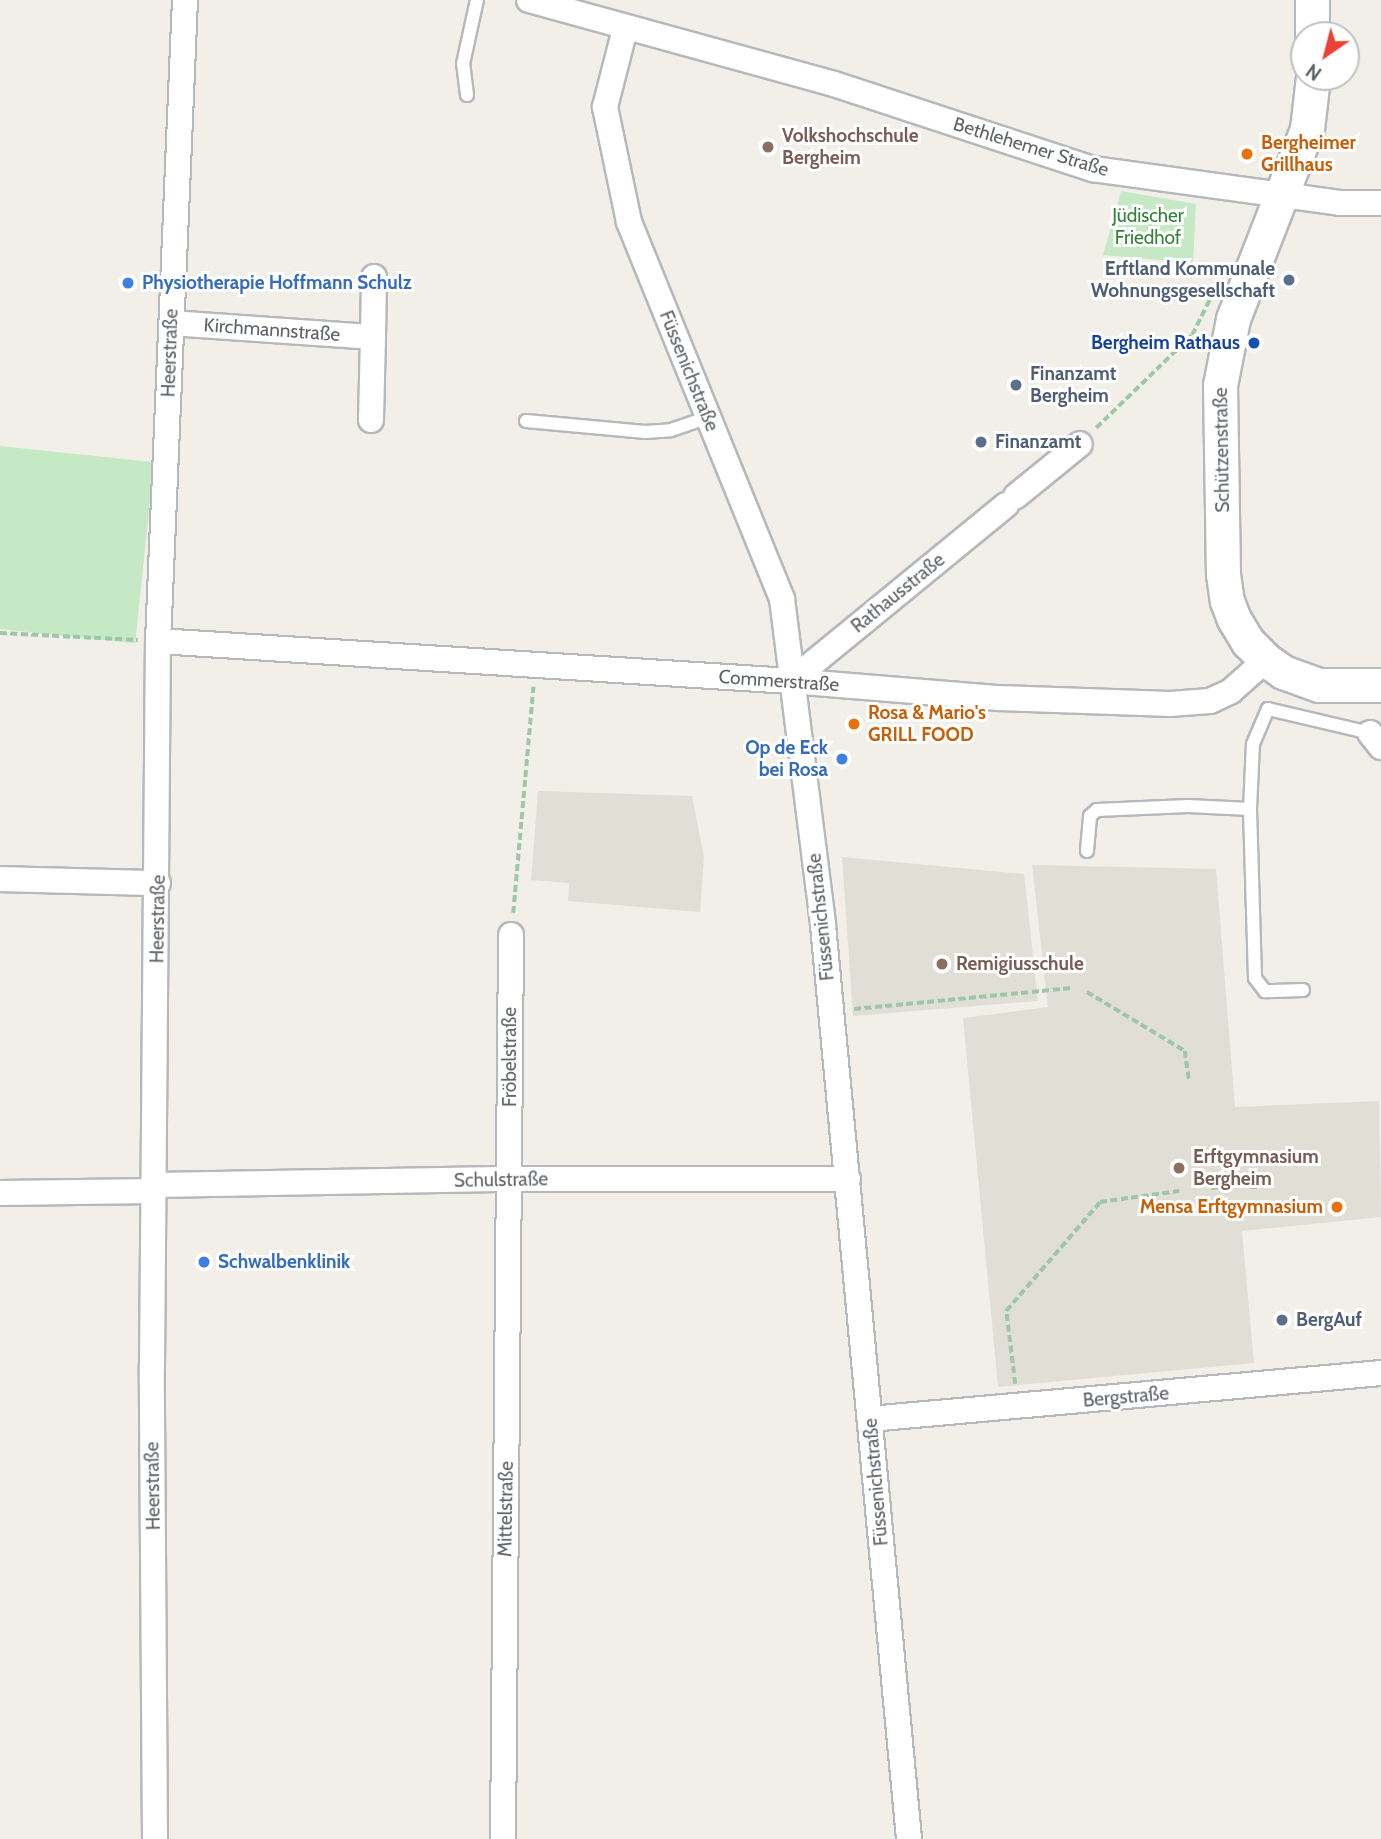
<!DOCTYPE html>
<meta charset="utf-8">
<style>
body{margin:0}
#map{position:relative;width:1381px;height:1839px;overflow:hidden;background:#f1efe8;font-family:Cabin,sans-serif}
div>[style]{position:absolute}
.education>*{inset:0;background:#e1ded6}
.green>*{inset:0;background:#c5e8c5;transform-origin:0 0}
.path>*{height:3.5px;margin-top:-1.75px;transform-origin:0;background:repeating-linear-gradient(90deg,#9cc7a9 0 7px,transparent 0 10.5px)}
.roads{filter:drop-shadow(2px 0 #b5b8bc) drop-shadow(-2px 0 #b5b8bc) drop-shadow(0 2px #b5b8bc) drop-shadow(0 -2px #b5b8bc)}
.service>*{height:12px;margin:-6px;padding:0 6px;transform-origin:6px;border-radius:6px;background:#fff}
.minor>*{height:24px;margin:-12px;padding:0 12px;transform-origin:12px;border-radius:12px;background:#fff}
.secondary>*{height:33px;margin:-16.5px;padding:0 16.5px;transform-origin:16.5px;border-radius:16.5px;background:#fff}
.dots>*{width:19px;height:19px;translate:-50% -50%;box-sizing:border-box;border:4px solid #fff;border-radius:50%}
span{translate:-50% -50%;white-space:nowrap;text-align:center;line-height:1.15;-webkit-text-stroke:6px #fff;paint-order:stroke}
.education-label{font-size:19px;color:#785e54;font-weight:700}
.left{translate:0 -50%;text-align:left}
.food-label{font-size:19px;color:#c56008;font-weight:700}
.right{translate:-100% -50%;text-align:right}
.street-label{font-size:19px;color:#5f6368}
.park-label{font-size:19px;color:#348238}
.service-label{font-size:19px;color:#4e5e75;font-weight:700}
.shop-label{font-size:19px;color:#366cbe;font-weight:700}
.transit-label{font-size:19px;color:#164399;font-weight:700}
.north{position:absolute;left:1290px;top:21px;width:70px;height:70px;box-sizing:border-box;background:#fff;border:2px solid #bfc1c3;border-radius:50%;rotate:215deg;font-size:19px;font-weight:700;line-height:28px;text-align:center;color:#5f6368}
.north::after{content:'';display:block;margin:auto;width:24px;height:32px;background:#ea4335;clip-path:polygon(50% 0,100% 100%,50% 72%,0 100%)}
</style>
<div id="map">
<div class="education">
<i style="clip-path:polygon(538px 791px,692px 796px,704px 857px,700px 912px,568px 901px,569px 883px,531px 880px)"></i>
<i style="clip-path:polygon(842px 857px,1024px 874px,1038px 1001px,853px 1016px)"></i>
<i style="clip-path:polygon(1032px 865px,1216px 869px,1235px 1107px,1379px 1101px,1381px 1217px,1242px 1231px,1254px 1363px,998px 1387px,963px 1018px,1048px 1007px)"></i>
</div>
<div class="green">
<i style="clip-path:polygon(1121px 191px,1196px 204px,1193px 263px,1103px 255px)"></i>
<i style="left:0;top:446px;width:155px;height:182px;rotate:6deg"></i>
</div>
<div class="path">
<i style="left:1096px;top:428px;width:134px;rotate:-44.1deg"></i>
<i style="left:1192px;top:335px;width:40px;rotate:-63.4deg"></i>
<i style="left:0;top:633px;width:138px;rotate:2.9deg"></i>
<i style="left:513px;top:913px;width:227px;rotate:-84.9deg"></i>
<i style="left:1087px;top:992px;width:114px;rotate:31deg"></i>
<i style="left:1185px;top:1051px;width:30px;rotate:82deg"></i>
<i style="left:854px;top:1009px;width:218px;rotate:-5.5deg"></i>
<i style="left:1250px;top:1184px;width:3px;rotate:-108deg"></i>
<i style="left:1249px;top:1181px;width:7px;rotate:-8deg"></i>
<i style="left:1211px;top:1188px;width:39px;rotate:-6deg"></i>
<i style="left:1250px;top:1184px;width:3px;rotate:90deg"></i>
<i style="left:1250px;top:1187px;width:7px"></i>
<i style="left:1015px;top:1384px;width:74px;rotate:-97deg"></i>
<i style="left:1006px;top:1311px;width:144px;rotate:-49.2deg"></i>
<i style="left:1100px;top:1202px;width:80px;rotate:-7.9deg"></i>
</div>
<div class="roads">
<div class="service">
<i style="left:467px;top:95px;width:31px;rotate:-97deg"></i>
<i style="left:463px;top:64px;width:66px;rotate:-77.7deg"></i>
<i style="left:526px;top:421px;width:120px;rotate:5.3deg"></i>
<i style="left:645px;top:432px;width:26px;rotate:-4deg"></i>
<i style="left:671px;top:430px;width:39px;rotate:-19deg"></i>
<i style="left:1087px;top:851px;width:35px;rotate:-85deg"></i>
<i style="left:1090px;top:816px;width:9px;rotate:-41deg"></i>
<i style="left:1097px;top:810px;width:91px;rotate:-2.5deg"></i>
<i style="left:1188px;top:806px;width:62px;rotate:2.8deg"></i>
<i style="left:1303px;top:990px;width:38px;rotate:178deg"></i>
<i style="left:1265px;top:991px;width:16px;rotate:-128deg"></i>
<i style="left:1255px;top:978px;width:169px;rotate:-91.7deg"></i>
<i style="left:1250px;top:809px;width:65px;rotate:-87.4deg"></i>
<i style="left:1253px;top:744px;width:38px;rotate:-67deg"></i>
<i style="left:1268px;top:709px;width:105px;rotate:13.2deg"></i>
</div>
<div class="minor">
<i style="left:529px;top:0;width:316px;rotate:15.4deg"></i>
<i style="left:834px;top:84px;width:273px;rotate:18.2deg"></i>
<i style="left:1093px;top:169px;width:249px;rotate:7.8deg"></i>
<i style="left:1340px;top:203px;width:41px"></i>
<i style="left:625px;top:29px;width:81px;rotate:104.4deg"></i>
<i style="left:605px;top:107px;width:117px;rotate:78.2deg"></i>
<i style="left:629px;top:222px;width:407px;rotate:67.9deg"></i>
<i style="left:782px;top:599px;width:329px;rotate:82.8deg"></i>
<i style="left:823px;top:925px;width:918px;rotate:84.62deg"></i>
<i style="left:172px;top:323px;width:201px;rotate:4deg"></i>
<i style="left:373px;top:337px;width:83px;rotate:91.4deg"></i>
<i style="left:373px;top:337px;width:60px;rotate:-89deg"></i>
<i style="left:1016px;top:496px;width:82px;rotate:-39.1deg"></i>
<i style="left:158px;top:641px;width:634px;rotate:3.62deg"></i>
<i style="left:791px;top:681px;width:209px;rotate:4.7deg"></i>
<i style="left:999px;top:698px;width:171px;rotate:2deg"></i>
<i style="left:1170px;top:704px;width:40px;rotate:-4.3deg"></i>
<i style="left:1210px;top:701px;width:23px;rotate:-25deg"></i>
<i style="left:1231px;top:691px;width:47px;rotate:-41.5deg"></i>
<i style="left:791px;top:681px;width:278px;rotate:-39.3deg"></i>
<i style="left:1370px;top:733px;width:18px;rotate:52deg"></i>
<i style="left:0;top:879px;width:158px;rotate:1.5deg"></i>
<i style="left:155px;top:1185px;width:354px;rotate:-1deg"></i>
<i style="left:509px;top:1179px;width:339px"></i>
<i style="left:0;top:1193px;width:155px;rotate:-0.7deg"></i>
<i style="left:870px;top:1419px;width:513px;rotate:-5.14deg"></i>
<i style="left:155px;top:1839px;width:472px;rotate:-90.4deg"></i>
<i style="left:152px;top:1367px;width:726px;rotate:-89.53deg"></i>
<i style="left:158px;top:641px;width:642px;rotate:-87.59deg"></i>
<i style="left:503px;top:1839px;width:904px;rotate:-89.49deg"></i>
</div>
<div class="secondary">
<i style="left:1312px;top:0;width:35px;rotate:90deg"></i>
<i style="left:1313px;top:77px;width:52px;rotate:96.6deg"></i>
<i style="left:1307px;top:129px;width:204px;rotate:111.3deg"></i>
<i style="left:1233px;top:319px;width:67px;rotate:101.1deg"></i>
<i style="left:1220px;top:385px;width:189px;rotate:89.1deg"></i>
<i style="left:1223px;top:574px;width:27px;rotate:82deg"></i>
<i style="left:1227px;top:601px;width:19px;rotate:69deg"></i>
<i style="left:1234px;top:619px;width:27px;rotate:59deg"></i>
<i style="left:1248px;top:642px;width:25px;rotate:45deg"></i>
<i style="left:1266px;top:660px;width:21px;rotate:35deg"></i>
<i style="left:1283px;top:672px;width:38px;rotate:20deg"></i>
<i style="left:1319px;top:685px;width:62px"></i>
</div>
</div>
<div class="dots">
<i style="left:768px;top:147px;background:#8d6e63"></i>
<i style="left:1247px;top:154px;background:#e8710a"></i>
<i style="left:1289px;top:280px;background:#5c6f8a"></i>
<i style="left:128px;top:283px;background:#3f7fe0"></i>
<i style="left:1254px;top:343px;background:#1a4fb4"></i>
<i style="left:1016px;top:385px;background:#5c6f8a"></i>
<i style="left:981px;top:442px;background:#5c6f8a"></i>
<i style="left:854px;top:724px;background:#e8710a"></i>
<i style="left:842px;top:759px;background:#3f7fe0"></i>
<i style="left:942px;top:964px;background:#8d6e63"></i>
<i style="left:1179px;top:1168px;background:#8d6e63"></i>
<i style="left:1337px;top:1207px;background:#e8710a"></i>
<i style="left:204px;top:1262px;background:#3f7fe0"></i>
<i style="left:1282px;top:1320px;background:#5c6f8a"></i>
</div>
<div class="education-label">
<span class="left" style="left:782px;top:147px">Volkshochschule<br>Bergheim</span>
<span class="left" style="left:956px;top:964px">Remigiusschule</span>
<span class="left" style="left:1193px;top:1168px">Erftgymnasium<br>Bergheim</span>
</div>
<div class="food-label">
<span class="left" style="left:1261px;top:154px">Bergheimer<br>Grillhaus</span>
<span class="left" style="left:868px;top:724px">Rosa &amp; Mario's<br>GRILL FOOD</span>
<span class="right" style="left:1323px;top:1207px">Mensa Erftgymnasium</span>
</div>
<div class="street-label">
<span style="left:1031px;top:147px;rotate:17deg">Bethlehemer Straße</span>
<span style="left:272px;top:330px;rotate:4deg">Kirchmannstraße</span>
<span style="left:170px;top:353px;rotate:-88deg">Heerstraße</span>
<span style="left:689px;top:371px;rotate:68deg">Füssenichstraße</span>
<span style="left:1222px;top:450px;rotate:-91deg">Schützenstraße</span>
<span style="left:898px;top:593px;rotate:-39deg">Rathausstraße</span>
<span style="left:779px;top:681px;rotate:4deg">Commerstraße</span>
<span style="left:821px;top:917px;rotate:-96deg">Füssenichstraße</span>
<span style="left:158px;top:919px;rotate:-89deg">Heerstraße</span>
<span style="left:510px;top:1057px;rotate:-90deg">Fröbelstraße</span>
<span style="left:501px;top:1180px;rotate:-1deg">Schulstraße</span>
<span style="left:1126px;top:1397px;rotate:-5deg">Bergstraße</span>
<span style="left:876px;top:1482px;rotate:-95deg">Füssenichstraße</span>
<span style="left:153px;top:1486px;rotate:-91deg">Heerstraße</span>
<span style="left:506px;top:1509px;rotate:-89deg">Mittelstraße</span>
</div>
<div class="park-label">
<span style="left:1148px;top:227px">Jüdischer<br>Friedhof</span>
</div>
<div class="service-label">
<span class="right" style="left:1275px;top:280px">Erftland Kommunale<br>Wohnungsgesellschaft</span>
<span class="left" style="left:1030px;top:385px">Finanzamt<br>Bergheim</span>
<span class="left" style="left:995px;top:442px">Finanzamt</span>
<span class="left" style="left:1296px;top:1320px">BergAuf</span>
</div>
<div class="shop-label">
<span class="left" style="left:142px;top:283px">Physiotherapie Hoffmann Schulz</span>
<span class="right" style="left:828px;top:759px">Op de Eck<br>bei Rosa</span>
<span class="left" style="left:218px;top:1262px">Schwalbenklinik</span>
</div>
<div class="transit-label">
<span class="right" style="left:1240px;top:343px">Bergheim Rathaus</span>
</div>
<div class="north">N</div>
</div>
